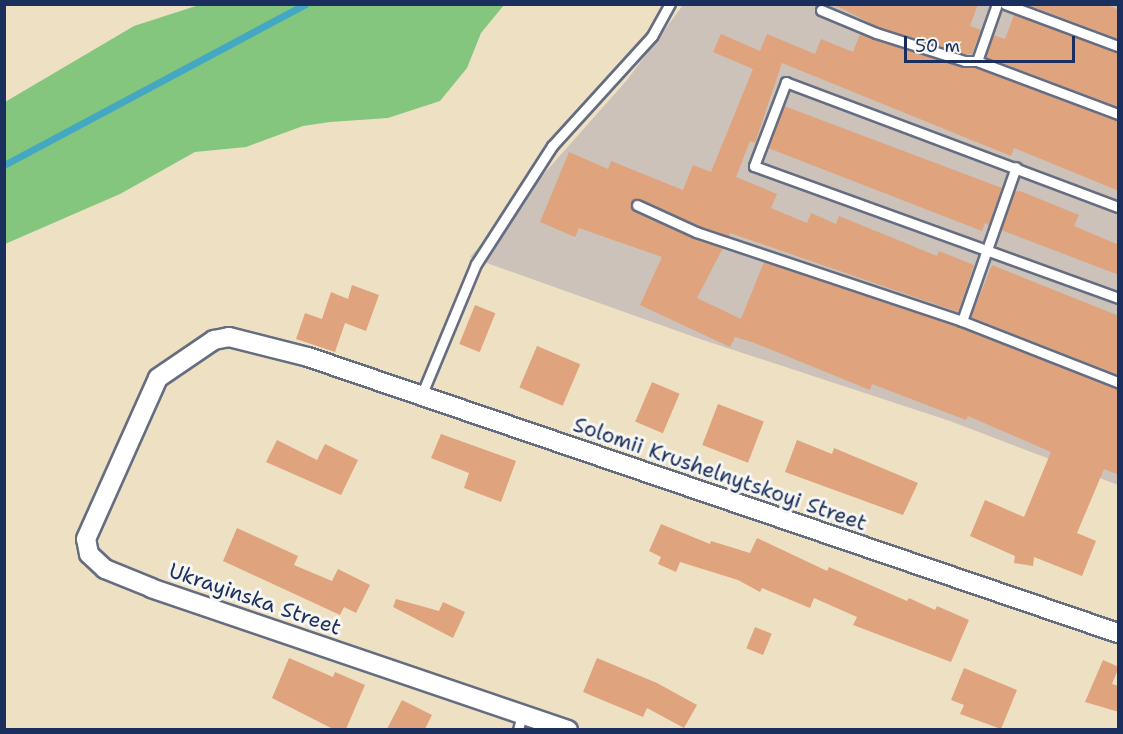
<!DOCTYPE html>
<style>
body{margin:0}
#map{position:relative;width:1123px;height:734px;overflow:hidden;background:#eee0c2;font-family:"Shantell Sans",sans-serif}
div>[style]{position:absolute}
.industrial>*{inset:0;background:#ccc2b9}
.green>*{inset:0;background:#84c67e}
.stream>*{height:7px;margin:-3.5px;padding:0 3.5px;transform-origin:3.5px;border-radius:3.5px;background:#44a8c3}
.building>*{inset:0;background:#dfa37e;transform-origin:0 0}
.roads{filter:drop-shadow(2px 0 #656d81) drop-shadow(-2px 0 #656d81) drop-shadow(0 2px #656d81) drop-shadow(0 -2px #656d81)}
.lane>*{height:9px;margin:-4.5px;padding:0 4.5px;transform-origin:4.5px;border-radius:4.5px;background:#fff}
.street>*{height:18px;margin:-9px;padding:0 9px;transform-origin:9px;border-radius:9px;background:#fff}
span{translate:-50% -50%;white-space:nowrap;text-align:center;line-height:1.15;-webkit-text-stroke:6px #f6f6f2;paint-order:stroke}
.street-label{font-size:21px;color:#1b2f5e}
.frame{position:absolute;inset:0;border:6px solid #1b2f5e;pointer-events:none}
.scale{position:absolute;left:904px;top:36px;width:171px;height:27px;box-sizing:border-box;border:3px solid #1b2f5e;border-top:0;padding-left:8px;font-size:18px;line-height:21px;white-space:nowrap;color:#1b2f5e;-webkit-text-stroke:4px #f6f6f2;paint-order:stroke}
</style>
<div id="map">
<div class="industrial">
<i style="clip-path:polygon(683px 5px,1118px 5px,1118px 485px,950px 421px,700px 339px,470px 257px,627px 80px)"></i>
</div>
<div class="green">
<i style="clip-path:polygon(199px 5px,504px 5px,481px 33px,467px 68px,440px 101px,388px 118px,330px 122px,303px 126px,246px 147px,195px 152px,120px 194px,5px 244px,5px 102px,134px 26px)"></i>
</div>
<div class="stream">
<i style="left:4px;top:165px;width:341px;rotate:-28.1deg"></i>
</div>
<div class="building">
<i style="clip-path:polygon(833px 4px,978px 4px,970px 26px,981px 30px,972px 54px,966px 54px,878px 27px)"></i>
<i style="clip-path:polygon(1026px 4px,1105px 4px,1119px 10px,1119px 39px)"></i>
<i style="clip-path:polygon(1014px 15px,1119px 53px,1119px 107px,986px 57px,993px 35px,1005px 39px)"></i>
<i style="clip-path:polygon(721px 34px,760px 51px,767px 34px,815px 54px,821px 39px,853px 52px,860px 34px,963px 67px,976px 68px,1119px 121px,1119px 191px,1014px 148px,1011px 156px,782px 63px,755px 143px,750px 141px,736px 177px,777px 194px,771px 208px,807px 223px,811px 213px,836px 224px,839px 216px,937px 256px,939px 251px,974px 265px,958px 312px,730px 233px,729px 236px,698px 226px,640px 199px,634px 199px,630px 205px,634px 211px,723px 248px,697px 298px,741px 319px,764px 262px,960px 327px,1119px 389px,1119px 475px,1104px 469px,1077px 533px,1096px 541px,1082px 576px,1034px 557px,1033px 566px,1014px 563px,1015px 556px,970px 536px,985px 500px,1024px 517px,1051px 452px,968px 416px,966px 420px,872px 384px,870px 390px,752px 342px,735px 337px,730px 347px,640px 305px,662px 257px,579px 228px,575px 237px,540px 222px,569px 152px,608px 169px,611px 161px,683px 190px,693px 165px,711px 172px,753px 69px,713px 52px)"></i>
<i style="clip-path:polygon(784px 106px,1002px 188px,989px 225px,985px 223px,982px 231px,768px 148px)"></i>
<i style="clip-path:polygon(1020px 191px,1079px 215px,1074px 226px,1119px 245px,1119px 275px,1001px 230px,1014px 192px)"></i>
<i style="clip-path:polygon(992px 265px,1119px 316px,1119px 375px,971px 317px)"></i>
<i style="clip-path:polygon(352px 285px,379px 295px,366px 331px,345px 323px,335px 352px,296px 339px,305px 313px,322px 319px,331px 292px,348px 299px)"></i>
<i style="left:475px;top:305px;width:22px;height:42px;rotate:22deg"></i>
<i style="left:537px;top:346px;width:47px;height:45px;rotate:23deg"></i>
<i style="left:652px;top:382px;width:30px;height:43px;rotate:23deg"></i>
<i style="left:718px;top:404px;width:49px;height:44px;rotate:21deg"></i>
<i style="clip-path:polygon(441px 434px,516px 461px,501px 502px,464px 488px,469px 473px,431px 458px)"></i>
<i style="clip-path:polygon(277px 440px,317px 460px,325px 444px,358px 460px,341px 495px,266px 462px)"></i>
<i style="clip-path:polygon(797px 440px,832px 454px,834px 448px,918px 483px,903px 515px,785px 472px)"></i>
<i style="clip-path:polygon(661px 524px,710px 544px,711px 541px,750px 553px,757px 538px,827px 571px,829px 567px,907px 601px,909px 598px,935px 610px,937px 606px,969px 620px,951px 662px,853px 625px,857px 617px,814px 598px,810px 608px,762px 588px,760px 592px,738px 580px,680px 562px,676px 572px,658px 564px,661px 557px,649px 551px)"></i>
<i style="clip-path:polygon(237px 528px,298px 556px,294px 565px,332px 581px,338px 569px,370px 585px,356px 613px,344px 607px,340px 615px,223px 561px)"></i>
<i style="clip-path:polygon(396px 599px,439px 611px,443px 602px,465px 612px,453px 638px,393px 607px)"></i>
<i style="left:755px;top:627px;width:18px;height:23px;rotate:22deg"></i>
<i style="clip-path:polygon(289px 658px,333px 677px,335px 672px,365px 685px,346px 729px,333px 729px,272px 698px)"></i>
<i style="clip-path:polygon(597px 658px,657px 683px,697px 705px,684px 728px,647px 708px,643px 717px,583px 692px)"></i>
<i style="clip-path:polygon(1103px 660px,1119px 667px,1112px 684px,1119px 686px,1119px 712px,1085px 702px)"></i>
<i style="clip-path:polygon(964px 668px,1017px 690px,1001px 729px,960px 714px,964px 705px,951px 700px)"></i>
<i style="clip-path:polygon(402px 700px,432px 715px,425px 729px,387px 729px)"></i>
</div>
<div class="roads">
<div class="lane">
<i style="left:1005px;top:4px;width:121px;rotate:20.4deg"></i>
<i style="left:821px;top:10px;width:60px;rotate:22.7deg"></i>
<i style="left:876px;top:33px;width:93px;rotate:17.5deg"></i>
<i style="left:965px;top:61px;width:12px"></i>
<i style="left:977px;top:61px;width:151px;rotate:20.6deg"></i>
<i style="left:977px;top:61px;width:60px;rotate:-70.7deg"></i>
<i style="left:637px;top:205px;width:65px;rotate:24.6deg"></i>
<i style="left:696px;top:232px;width:280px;rotate:18.5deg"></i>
<i style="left:962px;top:321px;width:168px;rotate:21.4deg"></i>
<i style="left:1118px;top:207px;width:355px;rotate:-159.4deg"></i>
<i style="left:786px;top:82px;width:90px;rotate:110.9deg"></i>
<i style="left:754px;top:166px;width:387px;rotate:19.9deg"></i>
<i style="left:962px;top:321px;width:163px;rotate:-70.7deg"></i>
<i style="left:421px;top:396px;width:143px;rotate:-67.4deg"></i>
<i style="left:476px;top:264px;width:140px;rotate:-57.2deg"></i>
<i style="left:552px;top:146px;width:149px;rotate:-47.7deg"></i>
<i style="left:652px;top:36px;width:37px;rotate:-61deg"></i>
<i style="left:518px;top:730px;width:16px;rotate:-76deg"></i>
</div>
<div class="street">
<i style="left:568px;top:730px;width:440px;rotate:-161.2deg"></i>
<i style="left:152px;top:588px;width:51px;rotate:-158deg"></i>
<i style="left:105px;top:569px;width:22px;rotate:-137deg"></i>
<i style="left:89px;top:554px;width:15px;rotate:-101deg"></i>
<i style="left:86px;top:539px;width:176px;rotate:-65.9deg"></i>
<i style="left:158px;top:378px;width:68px;rotate:-34.2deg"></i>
<i style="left:214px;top:340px;width:15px;rotate:-11deg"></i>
<i style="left:229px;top:337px;width:81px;rotate:14.2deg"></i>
<i style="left:308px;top:357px;width:856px;rotate:18.82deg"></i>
</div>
</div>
<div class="street-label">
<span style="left:720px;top:474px;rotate:19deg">Solomii Krushelnytskoyi Street</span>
<span style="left:255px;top:599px;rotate:19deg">Ukrayinska Street</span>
</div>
<div class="frame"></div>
<div class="scale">50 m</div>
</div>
